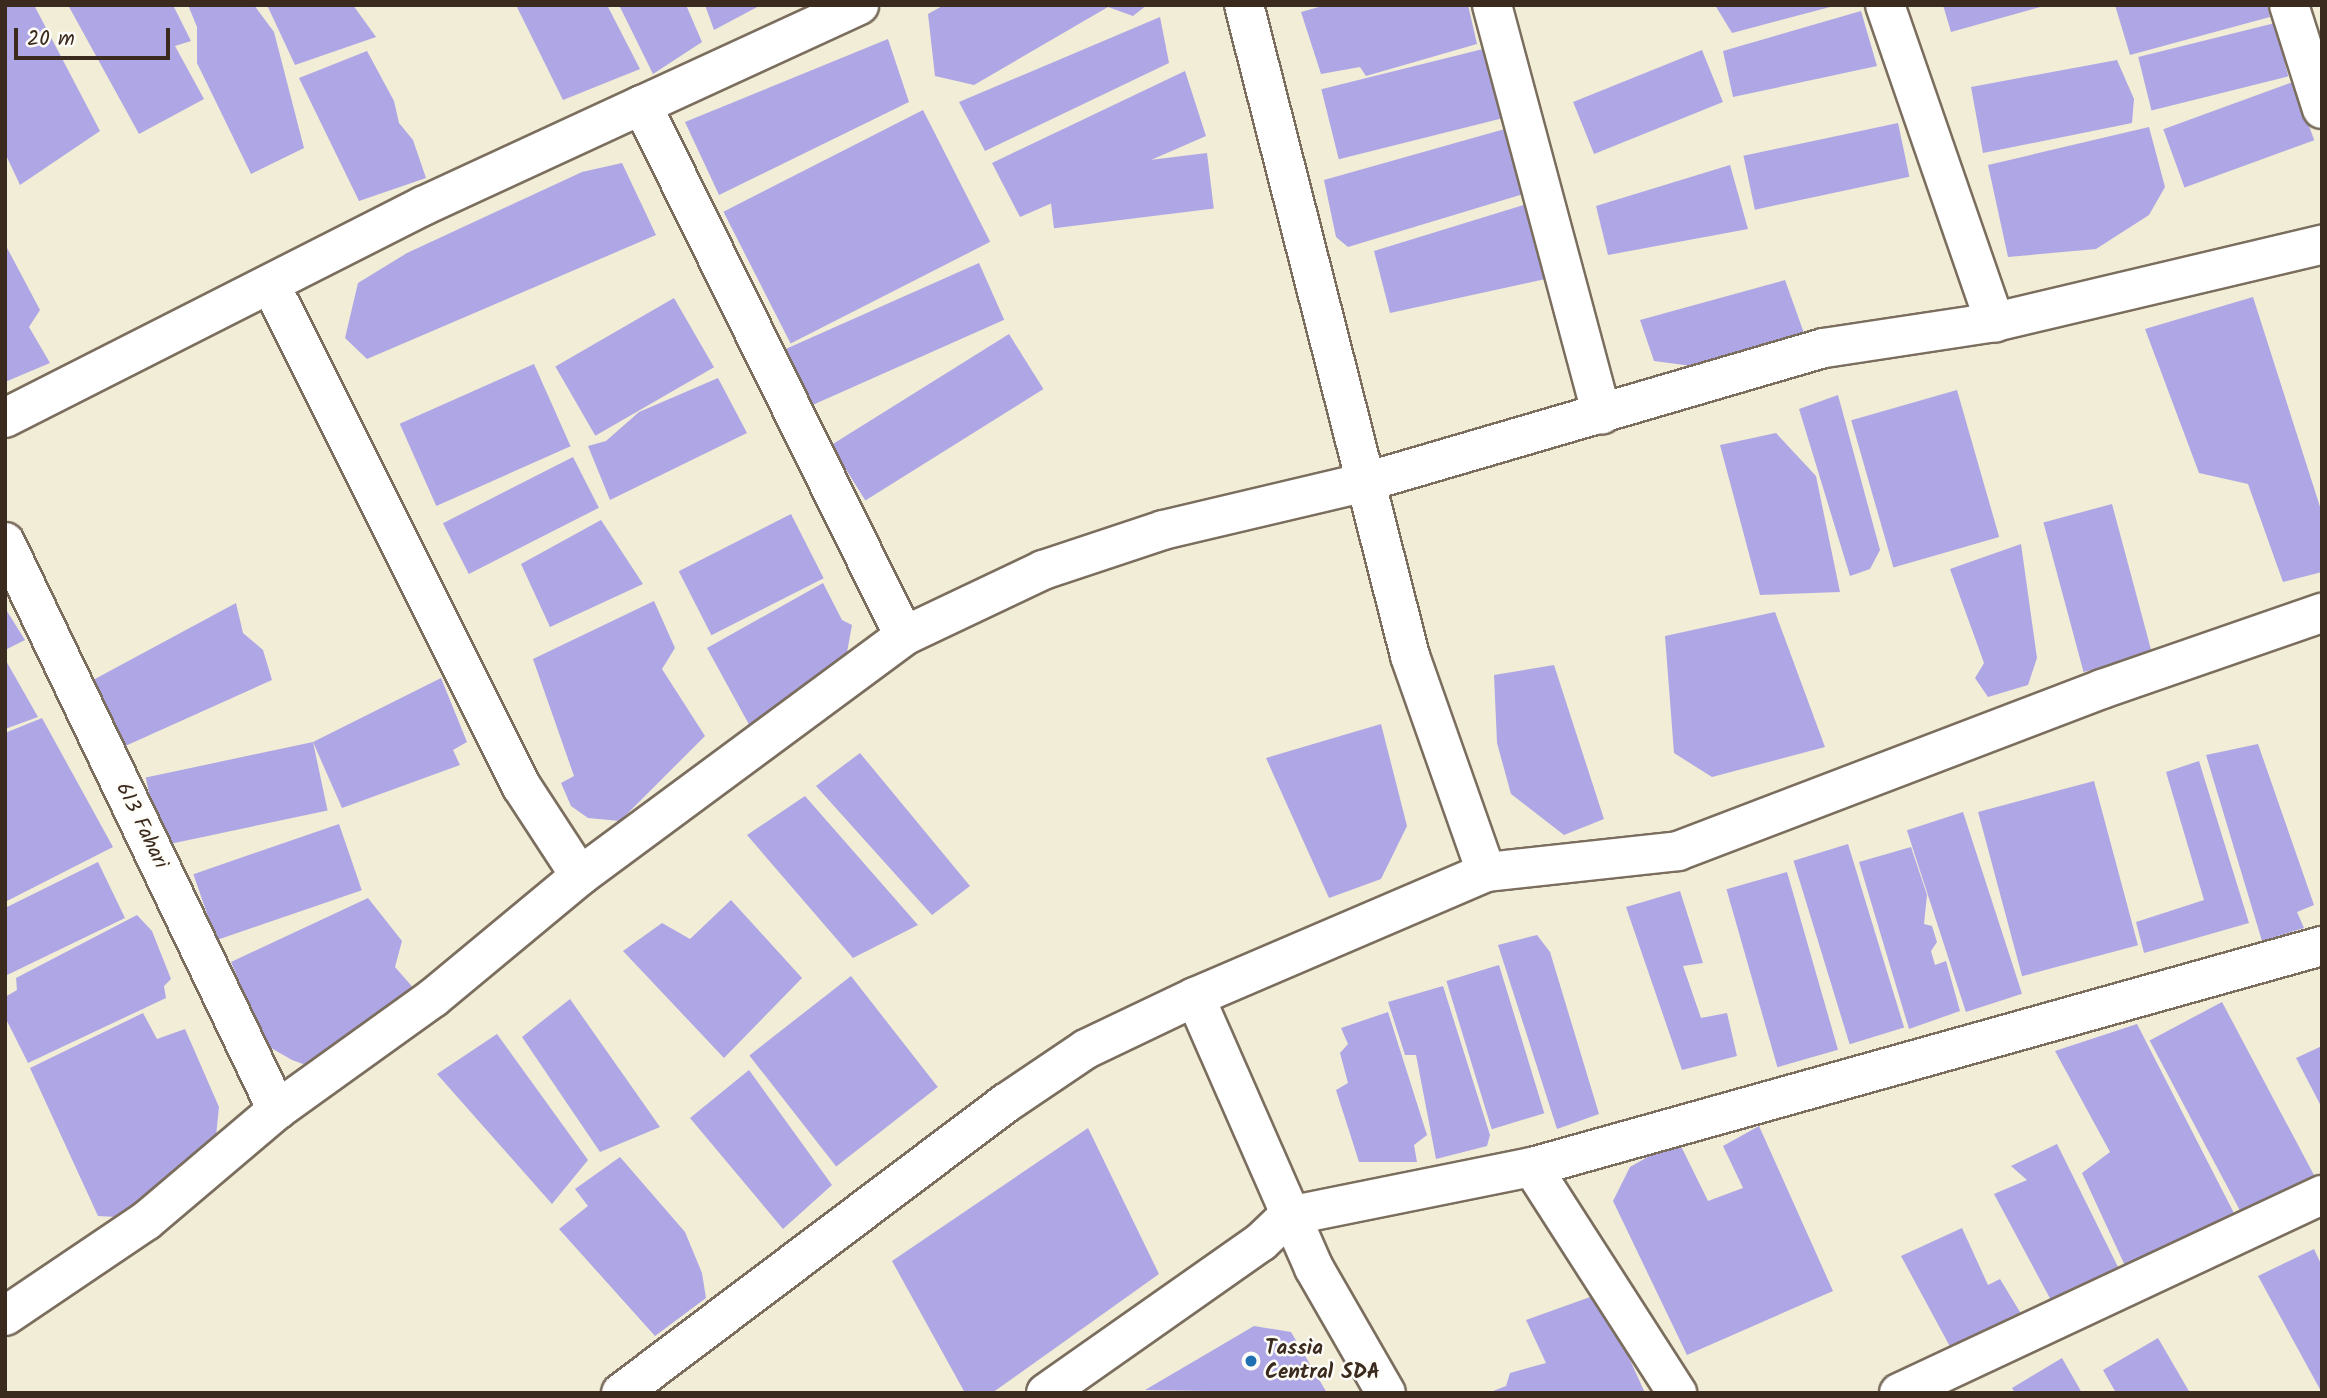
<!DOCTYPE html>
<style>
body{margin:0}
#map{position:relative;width:2327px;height:1398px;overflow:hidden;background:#f1edd6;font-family:Kalam,sans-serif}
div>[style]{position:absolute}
.building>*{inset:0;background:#afa7e5;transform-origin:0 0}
.roads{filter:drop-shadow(2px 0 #7b6e5e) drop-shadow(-2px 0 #7b6e5e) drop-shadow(0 2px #7b6e5e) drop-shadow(0 -2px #7b6e5e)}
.street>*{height:38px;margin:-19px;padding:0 19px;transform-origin:19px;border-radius:19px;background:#fff}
.dots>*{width:19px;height:19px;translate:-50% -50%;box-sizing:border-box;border:4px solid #fdfcf7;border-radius:50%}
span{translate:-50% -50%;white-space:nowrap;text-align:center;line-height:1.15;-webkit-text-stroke:5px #fdfcf7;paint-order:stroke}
.street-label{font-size:21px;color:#3b2a1e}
.poi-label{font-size:21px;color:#3b2a1e;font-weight:700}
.left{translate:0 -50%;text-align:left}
.frame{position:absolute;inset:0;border:7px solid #3b2a1e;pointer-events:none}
.scale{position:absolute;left:14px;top:28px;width:156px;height:32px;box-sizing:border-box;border:4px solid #3b2a1e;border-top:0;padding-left:9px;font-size:21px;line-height:24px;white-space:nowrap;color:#3b2a1e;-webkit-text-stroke:5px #fdfcf7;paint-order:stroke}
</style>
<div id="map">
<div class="building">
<i style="clip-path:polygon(5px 5px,34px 5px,100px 131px,20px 185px,5px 153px)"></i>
<i style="clip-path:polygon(68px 5px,173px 5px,191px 41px,175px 46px,204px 99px,139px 134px)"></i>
<i style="clip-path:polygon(188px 5px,254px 5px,274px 32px,304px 148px,251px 174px,197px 63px,197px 27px)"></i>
<i style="clip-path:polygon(267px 5px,353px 5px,376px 37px,295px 65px)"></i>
<i style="clip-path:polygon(516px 5px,607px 5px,640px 69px,563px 100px)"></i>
<i style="clip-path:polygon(619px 5px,686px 5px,702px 42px,653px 74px)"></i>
<i style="clip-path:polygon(705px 5px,761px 5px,714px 30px)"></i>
<i style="clip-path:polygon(944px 5px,1147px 5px,1133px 16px,1108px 7px,974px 85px,935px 76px,928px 14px)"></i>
<i style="clip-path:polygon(1326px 5px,1468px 5px,1477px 44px,1366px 76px,1360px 67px,1321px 74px,1301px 12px)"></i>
<i style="clip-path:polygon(1715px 5px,1834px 5px,1834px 6px,1732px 33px)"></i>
<i style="clip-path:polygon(1943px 5px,2044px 5px,2044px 6px,1951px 32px)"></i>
<i style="clip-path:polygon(2115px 5px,2267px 5px,2270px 17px,2130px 55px)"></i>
<i style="clip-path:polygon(1861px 11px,1877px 66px,1733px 97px,1723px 51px)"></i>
<i style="clip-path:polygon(1160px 17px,1169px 63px,985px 151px,959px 102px)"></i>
<i style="left:2275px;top:23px;width:55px;height:141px;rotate:76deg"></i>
<i style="clip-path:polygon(888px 39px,909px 102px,719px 195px,685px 122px)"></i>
<i style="left:1495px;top:46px;width:72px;height:179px;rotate:76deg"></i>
<i style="left:1702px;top:50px;width:56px;height:139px;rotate:68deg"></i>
<i style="clip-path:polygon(367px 51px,394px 101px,399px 123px,413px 140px,426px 178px,359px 201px,299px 78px)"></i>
<i style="clip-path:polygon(2117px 60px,2134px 99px,2132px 123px,1983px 153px,1971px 87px)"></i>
<i style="clip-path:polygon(1185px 71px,1206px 136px,1020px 217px,992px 163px)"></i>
<i style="left:2293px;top:82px;width:62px;height:138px;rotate:70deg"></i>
<i style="left:923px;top:110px;width:148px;height:224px;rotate:63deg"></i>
<i style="left:1898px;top:123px;width:55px;height:158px;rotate:78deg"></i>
<i style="clip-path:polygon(1519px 125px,1537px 190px,1348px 247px,1336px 237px,1324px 180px)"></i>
<i style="clip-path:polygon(2149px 127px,2165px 187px,2149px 215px,2096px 249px,2008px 257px,1988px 165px)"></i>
<i style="left:1207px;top:153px;width:56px;height:161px;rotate:83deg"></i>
<i style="clip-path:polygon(622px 163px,656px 235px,367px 359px,345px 338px,358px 283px,407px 253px,582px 172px)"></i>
<i style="clip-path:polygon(1730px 165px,1748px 229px,1608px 255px,1596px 206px)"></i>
<i style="clip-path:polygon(1540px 200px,1559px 276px,1390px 313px,1374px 251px)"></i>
<i style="clip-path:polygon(5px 244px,40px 310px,29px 327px,50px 363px,5px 382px)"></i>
<i style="left:979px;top:263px;width:62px;height:211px;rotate:66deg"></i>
<i style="clip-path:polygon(1785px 280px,1805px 336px,1692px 366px,1654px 361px,1640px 320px)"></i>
<i style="clip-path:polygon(2253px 297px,2322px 513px,2322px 572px,2283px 582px,2248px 484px,2199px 473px,2145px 329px)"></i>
<i style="left:674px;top:298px;width:80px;height:137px;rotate:60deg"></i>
<i style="left:1009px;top:334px;width:65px;height:210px;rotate:58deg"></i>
<i style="left:534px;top:364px;width:90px;height:147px;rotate:66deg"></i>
<i style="clip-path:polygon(718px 378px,747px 433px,610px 500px,588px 446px,606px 441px,639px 412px)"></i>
<i style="left:1957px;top:390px;width:153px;height:110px;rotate:74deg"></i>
<i style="clip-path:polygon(1838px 395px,1880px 550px,1870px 569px,1850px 576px,1799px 409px)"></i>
<i style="clip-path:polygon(1776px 433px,1816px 476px,1840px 592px,1760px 595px,1720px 445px)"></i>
<i style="left:573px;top:457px;width:57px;height:146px;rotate:63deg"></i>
<i style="left:2112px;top:504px;width:155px;height:71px;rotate:75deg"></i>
<i style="left:791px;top:514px;width:72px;height:126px;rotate:63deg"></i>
<i style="clip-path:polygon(601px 520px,643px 584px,550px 627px,521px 564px)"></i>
<i style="clip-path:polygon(2021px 544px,2037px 658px,2028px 685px,1988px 697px,1975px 678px,1984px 663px,1950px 569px)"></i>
<i style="clip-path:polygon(823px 583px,842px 620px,852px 625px,843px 674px,752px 730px,707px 648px)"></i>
<i style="clip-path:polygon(654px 601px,675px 648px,662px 669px,705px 736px,620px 821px,588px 818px,571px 806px,561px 783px,574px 776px,533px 659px)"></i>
<i style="clip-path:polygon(236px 603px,243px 633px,263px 650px,272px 680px,123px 747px,93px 680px)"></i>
<i style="clip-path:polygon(5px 608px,25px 640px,5px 650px)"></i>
<i style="clip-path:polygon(1775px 612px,1825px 747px,1712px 777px,1674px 753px,1665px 636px)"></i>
<i style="clip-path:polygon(5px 659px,38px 717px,5px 729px)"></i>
<i style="clip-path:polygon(1554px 665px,1604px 819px,1564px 835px,1511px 794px,1497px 743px,1494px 675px)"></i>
<i style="clip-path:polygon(441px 678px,467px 742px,453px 750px,460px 765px,342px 808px,313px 742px)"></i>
<i style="clip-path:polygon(42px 718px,113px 847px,5px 902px,5px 733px)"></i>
<i style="clip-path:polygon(1381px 724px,1407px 826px,1381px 879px,1329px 898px,1266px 758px)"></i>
<i style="left:313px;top:742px;width:70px;height:171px;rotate:78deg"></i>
<i style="clip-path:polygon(2258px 744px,2314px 905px,2297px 912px,2304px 928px,2262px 941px,2206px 755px)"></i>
<i style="clip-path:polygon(860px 753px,970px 886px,932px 915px,816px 786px)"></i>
<i style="clip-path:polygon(2199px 761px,2249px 923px,2144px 953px,2136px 922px,2204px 900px,2166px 772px)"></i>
<i style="left:2094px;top:781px;width:170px;height:120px;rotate:75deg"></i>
<i style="clip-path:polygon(805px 796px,918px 925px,853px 958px,747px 835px)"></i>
<i style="left:1963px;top:812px;width:191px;height:59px;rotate:72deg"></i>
<i style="left:339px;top:824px;width:70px;height:154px;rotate:71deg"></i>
<i style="left:1848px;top:844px;width:192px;height:57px;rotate:73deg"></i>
<i style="clip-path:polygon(1911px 847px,1927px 895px,1924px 924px,1932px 926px,1937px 942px,1931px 951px,1935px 965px,1946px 961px,1960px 1011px,1909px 1029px,1859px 862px)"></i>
<i style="clip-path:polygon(98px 862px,125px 918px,5px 976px,5px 908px)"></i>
<i style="left:1787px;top:872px;width:185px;height:63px;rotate:74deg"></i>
<i style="clip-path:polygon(1680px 891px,1703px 963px,1683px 966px,1701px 1018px,1727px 1013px,1737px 1056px,1682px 1070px,1626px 907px)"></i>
<i style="clip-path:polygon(368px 898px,402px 941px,395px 967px,423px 999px,317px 1069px,292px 1060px,266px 1045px,231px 962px)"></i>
<i style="clip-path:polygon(731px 900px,802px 978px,724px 1058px,623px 951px,662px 923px,690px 939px)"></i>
<i style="clip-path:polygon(137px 915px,152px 931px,171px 979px,164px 986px,166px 998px,28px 1063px,5px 1017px,5px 997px,17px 990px,16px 978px)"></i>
<i style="clip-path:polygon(1537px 935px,1550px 952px,1599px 1114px,1557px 1129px,1498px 945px)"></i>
<i style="left:1499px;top:965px;width:155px;height:55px;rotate:73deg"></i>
<i style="left:851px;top:976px;width:141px;height:129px;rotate:52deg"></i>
<i style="clip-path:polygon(1443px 986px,1490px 1135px,1487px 1146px,1436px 1159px,1416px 1055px,1405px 1055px,1388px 1002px)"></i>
<i style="clip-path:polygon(570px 999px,660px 1127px,600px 1152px,522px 1037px)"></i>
<i style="left:2222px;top:1002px;width:199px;height:82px;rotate:62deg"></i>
<i style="clip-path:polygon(1388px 1012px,1427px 1135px,1414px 1145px,1417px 1162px,1359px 1162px,1336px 1090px,1348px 1083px,1340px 1053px,1348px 1044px,1341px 1028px)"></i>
<i style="clip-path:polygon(143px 1013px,157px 1039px,185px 1029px,219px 1107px,214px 1156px,116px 1217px,98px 1216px,30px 1068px)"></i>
<i style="clip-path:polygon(2137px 1024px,2237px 1219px,2127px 1270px,2082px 1173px,2110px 1152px,2055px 1051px)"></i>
<i style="clip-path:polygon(497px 1034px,588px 1160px,552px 1204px,437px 1074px)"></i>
<i style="clip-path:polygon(2322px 1046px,2322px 1108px,2296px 1058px)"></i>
<i style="clip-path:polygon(749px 1070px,832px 1185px,783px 1229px,690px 1118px)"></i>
<i style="clip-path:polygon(1759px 1126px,1833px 1291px,1687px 1355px,1613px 1201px,1630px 1167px,1653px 1154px,1647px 1140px,1673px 1130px,1708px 1201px,1743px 1188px,1723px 1146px)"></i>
<i style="clip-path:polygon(1088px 1128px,1159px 1274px,992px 1393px,965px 1393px,892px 1261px)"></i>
<i style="clip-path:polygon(2057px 1144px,2120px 1271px,2053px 1304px,1994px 1194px,2027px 1180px,2011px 1166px)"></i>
<i style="clip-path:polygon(620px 1157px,685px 1232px,702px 1273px,706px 1298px,655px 1336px,559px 1229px,588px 1206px,575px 1189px)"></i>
<i style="clip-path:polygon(1962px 1228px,1988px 1285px,2000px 1279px,2023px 1317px,1954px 1354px,1901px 1256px)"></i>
<i style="clip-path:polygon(2314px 1249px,2322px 1266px,2322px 1393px,2258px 1276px)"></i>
<i style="clip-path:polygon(1593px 1296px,1611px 1318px,1645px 1393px,1488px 1393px,1506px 1386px,1510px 1373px,1546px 1363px,1526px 1320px)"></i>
<i style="clip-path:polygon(1254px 1326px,1291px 1332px,1327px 1393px,1145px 1390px)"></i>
<i style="clip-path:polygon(2158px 1338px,2190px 1393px,2116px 1393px,2103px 1370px)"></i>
<i style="clip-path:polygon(2062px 1358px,2082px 1393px,2015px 1393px,2012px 1388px)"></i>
</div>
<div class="roads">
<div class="street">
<i style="left:1244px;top:5px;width:672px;rotate:75.69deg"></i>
<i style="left:1410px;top:656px;width:229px;rotate:70.6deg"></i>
<i style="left:1492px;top:5px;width:424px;rotate:75deg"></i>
<i style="left:1885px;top:5px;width:336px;rotate:70.9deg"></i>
<i style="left:2289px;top:5px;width:109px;rotate:72.4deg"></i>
<i style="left:642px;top:105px;width:239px;rotate:-24.7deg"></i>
<i style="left:272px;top:288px;width:558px;rotate:63.39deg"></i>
<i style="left:522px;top:787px;width:106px;rotate:56.9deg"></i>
<i style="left:5px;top:418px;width:469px;rotate:-26.9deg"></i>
<i style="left:423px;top:206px;width:241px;rotate:-24.8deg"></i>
<i style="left:642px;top:105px;width:592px;rotate:63.74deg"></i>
<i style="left:5px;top:542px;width:630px;rotate:64.41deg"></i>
<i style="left:1195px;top:997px;width:296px;rotate:66.3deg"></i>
<i style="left:1314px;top:1268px;width:144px;rotate:60.1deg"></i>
<i style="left:1532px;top:1167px;width:269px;rotate:57.3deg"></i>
<i style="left:5px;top:1316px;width:170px;rotate:-34deg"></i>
<i style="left:146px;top:1221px;width:172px;rotate:-40.3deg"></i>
<i style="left:277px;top:1110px;width:192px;rotate:-35.7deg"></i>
<i style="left:433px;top:998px;width:191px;rotate:-39.7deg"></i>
<i style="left:580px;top:876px;width:403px;rotate:-36.5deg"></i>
<i style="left:904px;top:636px;width:154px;rotate:-25.4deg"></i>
<i style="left:1043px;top:570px;width:126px;rotate:-18.4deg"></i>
<i style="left:1163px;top:530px;width:204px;rotate:-13.3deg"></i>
<i style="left:1362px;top:483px;width:481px;rotate:-16.3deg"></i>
<i style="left:1824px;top:348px;width:173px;rotate:-8.6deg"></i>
<i style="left:1995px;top:322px;width:336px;rotate:-13.3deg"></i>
<i style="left:621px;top:1393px;width:482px;rotate:-37deg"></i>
<i style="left:1006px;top:1103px;width:97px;rotate:-34deg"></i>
<i style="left:1086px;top:1049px;width:121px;rotate:-25.5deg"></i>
<i style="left:1195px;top:997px;width:317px;rotate:-23.2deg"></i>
<i style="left:1486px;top:872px;width:193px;rotate:-6.2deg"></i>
<i style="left:1678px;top:851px;width:454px;rotate:-20.9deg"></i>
<i style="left:2102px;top:689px;width:233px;rotate:-19.1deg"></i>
<i style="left:1046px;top:1393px;width:263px;rotate:-35.1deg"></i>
<i style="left:1261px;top:1242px;width:37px;rotate:-44deg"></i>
<i style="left:1288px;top:1216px;width:249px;rotate:-11.4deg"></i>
<i style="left:1532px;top:1167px;width:820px;rotate:-15.63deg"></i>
<i style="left:1899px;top:1393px;width:467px;rotate:-25.1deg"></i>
</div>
</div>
<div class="dots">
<i style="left:1251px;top:1361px;background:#1f6fb2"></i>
</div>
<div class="street-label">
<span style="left:141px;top:826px;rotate:64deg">613 Fahari</span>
</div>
<div class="poi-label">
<span class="left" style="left:1265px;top:1361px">Tassia<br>Central SDA</span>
</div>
<div class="frame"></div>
<div class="scale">20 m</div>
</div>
